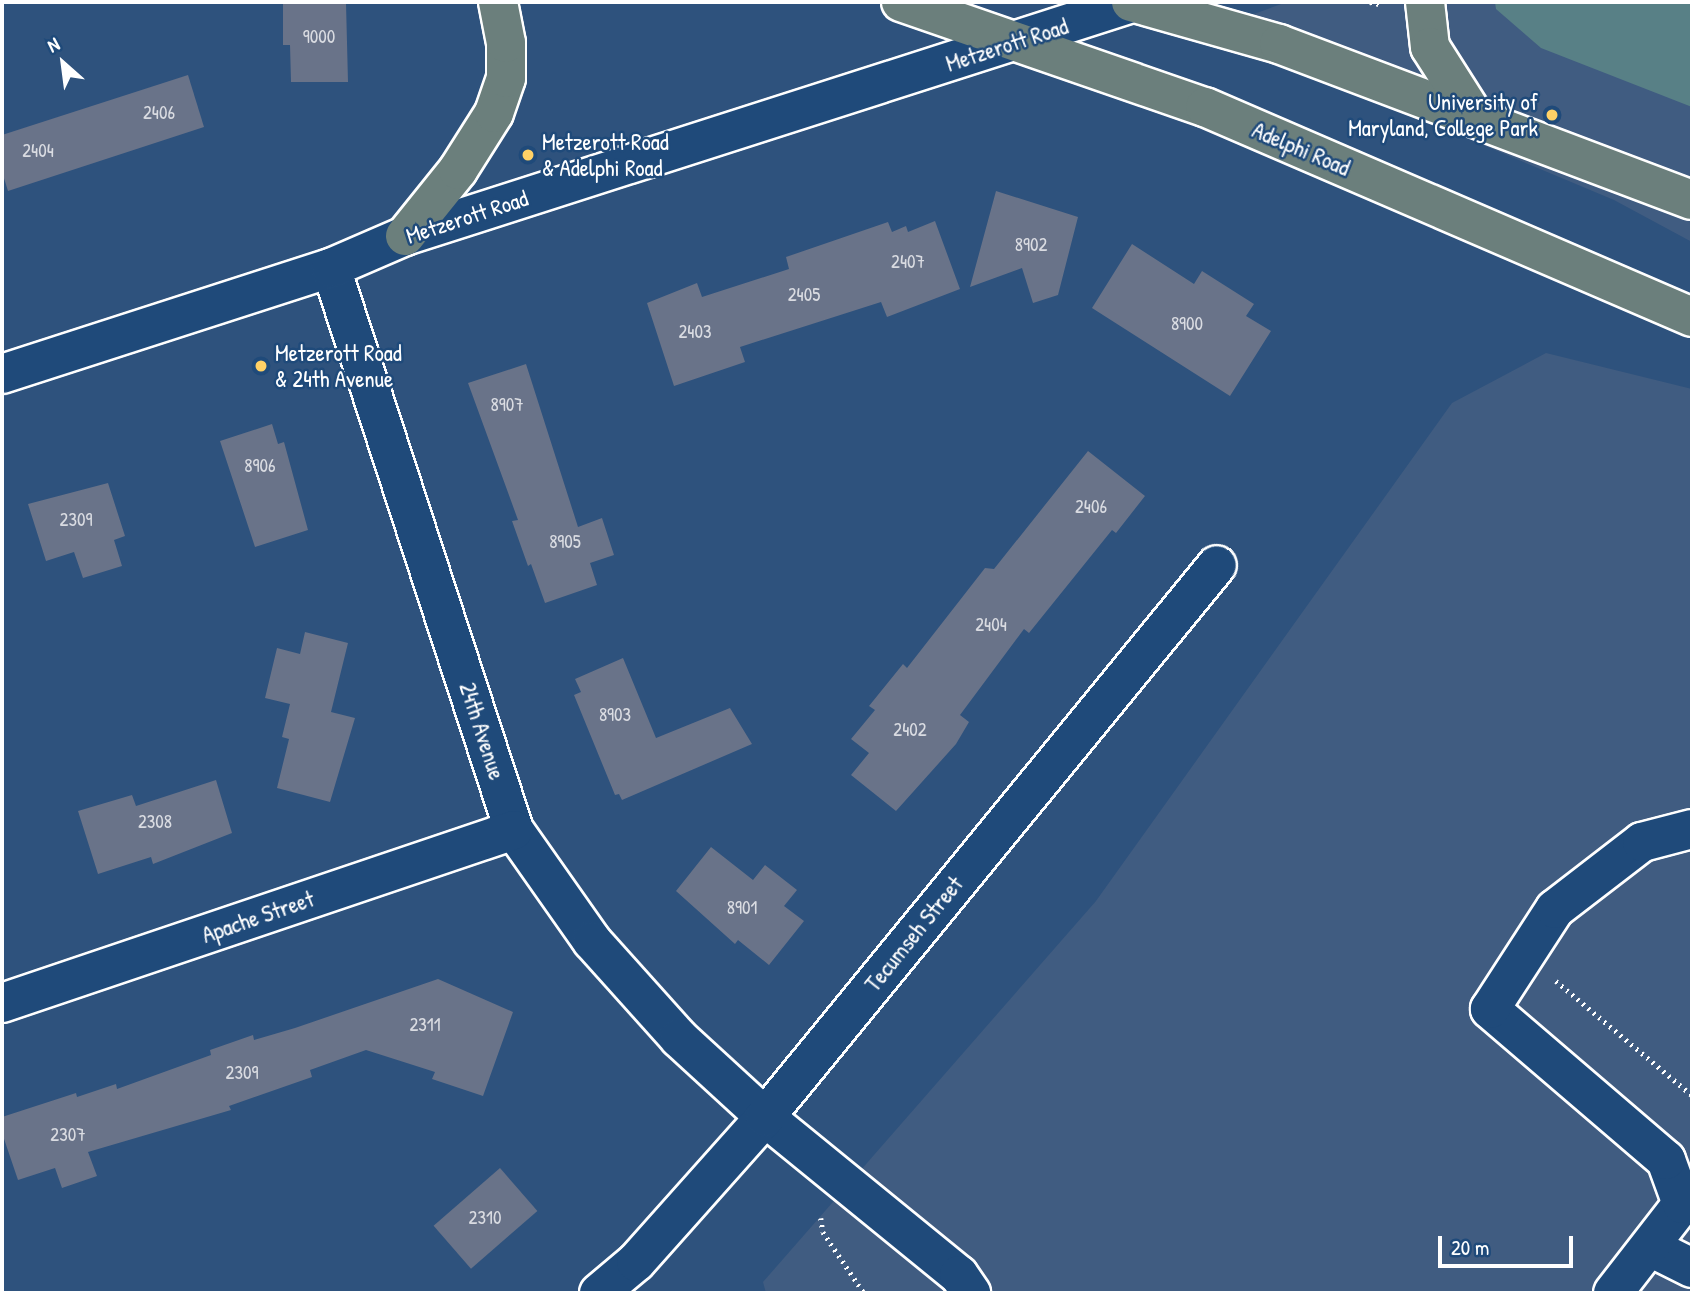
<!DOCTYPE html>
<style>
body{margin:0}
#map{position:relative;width:1694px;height:1295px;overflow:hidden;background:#2e527d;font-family:"Patrick Hand",sans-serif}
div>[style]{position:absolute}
.built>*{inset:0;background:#405c81}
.green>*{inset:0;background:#588086}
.building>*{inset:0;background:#697389;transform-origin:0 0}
.path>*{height:4.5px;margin-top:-2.25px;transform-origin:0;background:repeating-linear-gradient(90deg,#fff 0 2px,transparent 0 7px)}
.roads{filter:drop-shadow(2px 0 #fff) drop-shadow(-2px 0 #fff) drop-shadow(0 2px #fff) drop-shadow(0 -2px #fff)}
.minor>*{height:38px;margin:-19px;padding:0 19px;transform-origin:19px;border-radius:19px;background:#1f4a7a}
.major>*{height:38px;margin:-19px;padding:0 19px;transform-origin:19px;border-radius:19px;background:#6b7f7c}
.dots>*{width:19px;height:19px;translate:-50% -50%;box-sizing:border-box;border:4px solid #1f4a7a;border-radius:50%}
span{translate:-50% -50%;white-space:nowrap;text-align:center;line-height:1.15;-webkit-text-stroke:5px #1f4a7a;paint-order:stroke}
.number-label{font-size:19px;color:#dadce2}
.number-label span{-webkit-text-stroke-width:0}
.street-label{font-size:23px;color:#fff}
.poi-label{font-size:23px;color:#fff}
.right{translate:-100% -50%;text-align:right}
.left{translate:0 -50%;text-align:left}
.frame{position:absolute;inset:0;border:4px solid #fff;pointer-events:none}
.north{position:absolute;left:28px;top:28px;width:70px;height:70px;-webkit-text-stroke:5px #1f4a7a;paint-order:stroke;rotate:332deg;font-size:19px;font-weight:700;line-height:28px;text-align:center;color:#fff}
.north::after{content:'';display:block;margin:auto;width:24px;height:32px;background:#fff;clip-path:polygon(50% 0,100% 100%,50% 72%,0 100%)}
.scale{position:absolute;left:1438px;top:1236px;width:135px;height:32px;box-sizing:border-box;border:4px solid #fff;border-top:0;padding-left:9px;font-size:21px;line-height:24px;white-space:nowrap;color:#fff;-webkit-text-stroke:5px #1f4a7a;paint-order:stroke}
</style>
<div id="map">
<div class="built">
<i style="clip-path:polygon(1287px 2px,1692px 2px,1692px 242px,1614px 200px,1209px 30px)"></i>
<i style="clip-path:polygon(1546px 353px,1692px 389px,1692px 1293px,766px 1293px,763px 1282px,1096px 901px,1452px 403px)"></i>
</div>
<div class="green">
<i style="clip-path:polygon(1495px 2px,1692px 2px,1692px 107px,1541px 48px,1496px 9px)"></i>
</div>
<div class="building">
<i style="clip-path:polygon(283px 2px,346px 3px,348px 82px,291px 82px,290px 45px,283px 45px)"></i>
<i style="clip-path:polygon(188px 75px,204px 127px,8px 191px,2px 172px,2px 135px)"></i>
<i style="clip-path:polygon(996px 191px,1078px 217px,1058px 295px,1033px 303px,1022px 268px,970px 287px)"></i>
<i style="clip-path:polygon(935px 221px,960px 289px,887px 317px,881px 302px,740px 347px,745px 362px,674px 386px,647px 303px,697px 283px,702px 297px,789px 269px,786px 257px,888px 222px,892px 232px,906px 226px,908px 232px)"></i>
<i style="clip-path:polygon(1132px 244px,1194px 284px,1202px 271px,1254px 304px,1246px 316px,1271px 331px,1230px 396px,1092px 308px)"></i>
<i style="clip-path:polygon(526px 364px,578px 527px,602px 518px,614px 555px,590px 563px,597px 585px,545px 603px,531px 564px,528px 566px,512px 521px,518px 520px,468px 383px)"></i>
<i style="clip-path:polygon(272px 424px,278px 444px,284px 442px,308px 530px,255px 547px,220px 441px)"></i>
<i style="clip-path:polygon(1088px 451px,1145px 496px,1116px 533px,1112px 530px,1029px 633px,1024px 629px,960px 715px,969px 722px,956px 744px,896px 811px,851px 775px,869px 753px,851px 739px,875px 710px,869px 706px,903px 664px,907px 668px,985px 568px,994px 569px)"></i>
<i style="clip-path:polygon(108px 483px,125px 536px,114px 540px,122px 566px,83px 578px,74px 552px,46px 561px,28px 504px)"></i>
<i style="clip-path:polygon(305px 632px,348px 643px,331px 712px,355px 718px,330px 802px,277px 788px,289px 739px,282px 737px,290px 704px,265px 698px,277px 648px,300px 654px)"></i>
<i style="clip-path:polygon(623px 658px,656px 738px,730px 708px,752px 744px,622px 800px,619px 794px,615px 795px,574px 695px,581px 692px,575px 679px)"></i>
<i style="clip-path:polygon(216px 780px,232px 833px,153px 864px,151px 857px,98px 874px,78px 811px,132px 795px,136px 806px)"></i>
<i style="clip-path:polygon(711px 847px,753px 880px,765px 865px,797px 890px,784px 906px,804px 921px,769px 965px,738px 940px,735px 944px,676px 891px)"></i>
<i style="clip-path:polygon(438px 979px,513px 1012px,483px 1096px,432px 1079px,435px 1072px,366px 1050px,310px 1070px,312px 1077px,229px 1106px,231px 1110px,88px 1152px,97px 1176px,62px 1188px,55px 1168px,18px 1180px,2px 1133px,2px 1117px,76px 1093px,77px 1097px,116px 1084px,117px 1089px,211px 1055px,210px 1050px,253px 1035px,254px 1040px,295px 1028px)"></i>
<i style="left:500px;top:1168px;width:57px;height:88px;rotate:49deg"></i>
</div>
<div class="path">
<i style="left:1370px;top:2px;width:13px;rotate:13deg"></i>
<i style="left:1556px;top:981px;width:177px;rotate:40deg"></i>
<i style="left:821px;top:1218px;width:14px;rotate:82deg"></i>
<i style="left:823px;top:1232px;width:73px;rotate:56.1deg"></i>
</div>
<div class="roads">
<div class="minor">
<i style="left:331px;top:268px;width:591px;rotate:71.96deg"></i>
<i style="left:514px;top:830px;width:136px;rotate:54.9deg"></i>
<i style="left:592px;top:941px;width:130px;rotate:48.1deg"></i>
<i style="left:679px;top:1038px;width:117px;rotate:42.6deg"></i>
<i style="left:765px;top:1117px;width:250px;rotate:39.2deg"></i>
<i style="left:959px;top:1275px;width:22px;rotate:56deg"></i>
<i style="left:2px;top:374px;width:346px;rotate:-17.9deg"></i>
<i style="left:331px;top:268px;width:81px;rotate:-23.4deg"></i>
<i style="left:405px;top:236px;width:767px;rotate:-17.77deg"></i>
<i style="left:2px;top:1003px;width:540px;rotate:-18.67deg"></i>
<i style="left:1650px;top:1247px;width:47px;rotate:26.6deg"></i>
<i style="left:599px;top:1293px;width:48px;rotate:-40deg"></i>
<i style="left:636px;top:1262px;width:194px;rotate:-48.3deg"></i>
<i style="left:765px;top:1117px;width:713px;rotate:-50.69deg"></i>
<i style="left:1613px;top:1293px;width:113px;rotate:-52.2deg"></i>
<i style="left:1682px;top:1204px;width:47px;rotate:-110deg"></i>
<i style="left:1666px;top:1160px;width:232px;rotate:-139.4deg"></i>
<i style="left:1490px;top:1009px;width:119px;rotate:-57deg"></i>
<i style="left:1555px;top:909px;width:110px;rotate:-37.6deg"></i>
<i style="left:1642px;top:842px;width:52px;rotate:-14.6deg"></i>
</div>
<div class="major">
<i style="left:901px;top:2px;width:322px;rotate:19.1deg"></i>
<i style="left:1205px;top:107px;width:530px;rotate:23.33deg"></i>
<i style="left:1131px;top:2px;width:154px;rotate:15.8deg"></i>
<i style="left:1279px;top:44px;width:441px;rotate:20.7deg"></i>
<i style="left:1425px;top:2px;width:45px;rotate:83.7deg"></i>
<i style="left:1430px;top:47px;width:82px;rotate:57.5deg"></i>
<i style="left:405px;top:236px;width:85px;rotate:-51.2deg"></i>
<i style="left:458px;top:170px;width:67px;rotate:-57.7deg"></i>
<i style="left:494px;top:113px;width:37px;rotate:-71deg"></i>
<i style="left:506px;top:78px;width:35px;rotate:-90deg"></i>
<i style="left:506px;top:43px;width:42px;rotate:-101deg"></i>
</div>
</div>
<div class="dots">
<i style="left:1552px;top:115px;background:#ffd166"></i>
<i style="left:528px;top:155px;background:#ffd166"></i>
<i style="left:261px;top:366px;background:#ffd166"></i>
</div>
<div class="number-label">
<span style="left:319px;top:37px">9000</span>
<span style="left:159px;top:113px">2406</span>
<span style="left:38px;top:151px">2404</span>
<span style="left:1031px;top:245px">8902</span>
<span style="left:908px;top:262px">2407</span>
<span style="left:804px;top:295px">2405</span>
<span style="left:1187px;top:324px">8900</span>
<span style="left:695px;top:332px">2403</span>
<span style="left:507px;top:405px">8907</span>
<span style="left:260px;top:466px">8906</span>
<span style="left:1091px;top:507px">2406</span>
<span style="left:76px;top:520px">2309</span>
<span style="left:565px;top:542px">8905</span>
<span style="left:991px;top:625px">2404</span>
<span style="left:615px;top:715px">8903</span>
<span style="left:910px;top:730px">2402</span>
<span style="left:155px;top:822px">2308</span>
<span style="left:742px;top:908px">8901</span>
<span style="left:425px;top:1025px">2311</span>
<span style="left:242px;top:1073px">2309</span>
<span style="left:68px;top:1135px">2307</span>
<span style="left:485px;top:1218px">2310</span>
</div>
<div class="street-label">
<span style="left:1007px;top:45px;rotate:-18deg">Metzerott Road</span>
<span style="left:1301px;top:149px;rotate:23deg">Adelphi Road</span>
<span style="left:467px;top:217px;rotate:-18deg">Metzerott Road</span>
<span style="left:482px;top:731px;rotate:72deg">24th Avenue</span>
<span style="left:258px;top:917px;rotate:-19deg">Apache Street</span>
<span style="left:914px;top:934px;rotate:-51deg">Tecumseh Street</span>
</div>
<div class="poi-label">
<span class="right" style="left:1538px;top:115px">University of<br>Maryland, College Park</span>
<span class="left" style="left:542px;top:155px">Metzerott Road<br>&amp; Adelphi Road</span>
<span class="left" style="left:275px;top:366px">Metzerott Road<br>&amp; 24th Avenue</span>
</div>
<div class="frame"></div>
<div class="north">N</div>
<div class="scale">20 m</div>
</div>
